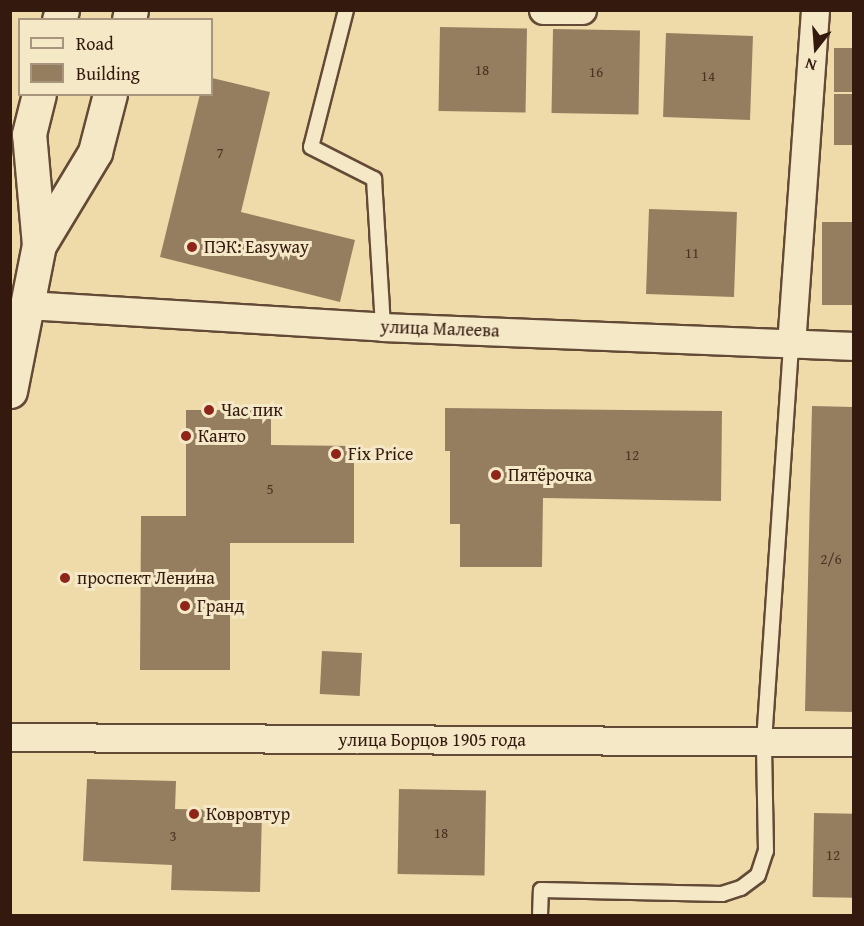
<!DOCTYPE html>
<meta charset="utf-8">
<style>
body{margin:0}
#map{position:relative;width:864px;height:926px;overflow:hidden;background:#efdba9;font-family:"Gentium Book Plus",serif}
div>[style]{position:absolute}
.building>*{inset:0;background:#957e5f;transform-origin:0 0}
.roads{filter:drop-shadow(2px 0 #634a36) drop-shadow(-2px 0 #634a36) drop-shadow(0 2px #634a36) drop-shadow(0 -2px #634a36)}
.service>*{height:14px;margin:-7px;padding:0 7px;transform-origin:7px;border-radius:7px;background:#f5e8c7}
.minor>*{height:27px;margin:-13.5px;padding:0 13.5px;transform-origin:13.5px;border-radius:13.5px;background:#f5e8c7}
.secondary>*{height:33px;margin:-16.5px;padding:0 16.5px;transform-origin:16.5px;border-radius:16.5px;background:#f5e8c7}
.dots>*{width:16px;height:16px;translate:-50% -50%;box-sizing:border-box;border:3px solid #f5e8c7;border-radius:50%}
span{translate:-50% -50%;white-space:nowrap;text-align:center;line-height:1.15;-webkit-text-stroke:6px #f5e8c7;paint-order:stroke}
.number-label{font-size:15px;color:#4c3223}
.number-label span{-webkit-text-stroke-width:0}
.poi-label{font-size:18px;color:#34190f}
.left{translate:0 -50%;text-align:left}
.street-label{font-size:18px;color:#34190f}
.frame{position:absolute;inset:0;border:12px solid #34190f;pointer-events:none}
.legend{position:absolute;left:18px;top:18px;width:195px;height:78px;box-sizing:border-box;background:#f5e8c7;border:2px solid #a8957d;margin:0;padding:8px 10px;list-style:none;font-size:18px;color:#34190f}
.legend li{display:flex;align-items:center;gap:12px;height:30px}
.legend b{width:30px;border:2px solid #a8957d}
.north{position:absolute;left:786px;top:18px;width:60px;height:60px;-webkit-text-stroke:4px #f5e8c7;paint-order:stroke;rotate:197deg;font-size:16px;font-weight:700;line-height:24px;text-align:center;color:#34190f}
.north::after{content:'';display:block;margin:auto;width:21px;height:27px;background:#34190f;clip-path:polygon(50% 0,100% 100%,50% 72%,0 100%)}
</style>
<div id="map">
<div class="building">
<i style="left:440px;top:27px;width:87px;height:84px;rotate:1deg"></i>
<i style="left:553px;top:29px;width:87px;height:84px;rotate:1deg"></i>
<i style="left:666px;top:33px;width:87px;height:84px;rotate:2deg"></i>
<i style="left:834px;top:48px;width:20px;height:44px"></i>
<i style="clip-path:polygon(212px 78px,270px 92px,241px 212px,355px 240px,340px 302px,160px 257px,200px 94px,212px 94px)"></i>
<i style="left:834px;top:94px;width:20px;height:51px"></i>
<i style="left:649px;top:209px;width:88px;height:85px;rotate:2deg"></i>
<i style="left:822px;top:222px;width:32px;height:83px"></i>
<i style="clip-path:polygon(812px 406px,854px 407px,854px 712px,805px 711px)"></i>
<i style="clip-path:polygon(445px 408px,722px 411px,721px 501px,543px 498px,542px 567px,460px 567px,460px 524px,450px 524px,450px 451px,445px 451px)"></i>
<i style="clip-path:polygon(186px 410px,271px 410px,271px 445px,354px 446px,354px 543px,230px 543px,230px 670px,140px 670px,141px 516px,186px 516px)"></i>
<i style="left:322px;top:651px;width:40px;height:43px;rotate:3deg"></i>
<i style="clip-path:polygon(87px 779px,176px 781px,175px 809px,262px 811px,260px 892px,171px 890px,172px 865px,83px 861px)"></i>
<i style="left:399px;top:789px;width:87px;height:85px;rotate:1deg"></i>
<i style="left:814px;top:813px;width:40px;height:84px;rotate:1deg"></i>
</div>
<div class="roads">
<div class="service">
<i style="left:346px;top:10px;width:141px;rotate:104.3deg"></i>
<i style="left:311px;top:147px;width:71px;rotate:26.9deg"></i>
<i style="left:374px;top:179px;width:148px;rotate:86.5deg"></i>
<i style="left:540px;top:916px;width:26px;rotate:-88deg"></i>
<i style="left:541px;top:890px;width:181px;rotate:1.3deg"></i>
<i style="left:722px;top:894px;width:20px;rotate:-18deg"></i>
<i style="left:741px;top:888px;width:21px;rotate:-37deg"></i>
<i style="left:758px;top:875px;width:25px;rotate:-72deg"></i>
<i style="left:766px;top:851px;width:109px;rotate:-91.1deg"></i>
<i style="left:764px;top:742px;width:398px;rotate:-86.1deg"></i>
</div>
<div class="minor">
<i style="left:543px;top:10px;width:39px"></i>
<i style="left:28px;top:305px;width:356px;rotate:3.5deg"></i>
<i style="left:383px;top:327px;width:471px;rotate:2.3deg"></i>
<i style="left:791px;top:345px;width:336px;rotate:-85.9deg"></i>
<i style="left:10px;top:737px;width:844px;rotate:0.34deg"></i>
</div>
<div class="secondary">
<i style="left:59px;top:20px;width:10px;rotate:-73deg"></i>
<i style="left:129px;top:20px;width:10px;rotate:-79deg"></i>
<i style="left:39px;top:245px;width:109px;rotate:-58.9deg"></i>
<i style="left:95px;top:152px;width:60px;rotate:-75.5deg"></i>
<i style="left:10px;top:391px;width:149px;rotate:-78.8deg"></i>
<i style="left:39px;top:245px;width:111px;rotate:-95.1deg"></i>
<i style="left:29px;top:134px;width:41px;rotate:-76deg"></i>
</div>
</div>
<div class="dots">
<i style="left:192px;top:247px;background:#8f2418"></i>
<i style="left:209px;top:410px;background:#8f2418"></i>
<i style="left:186px;top:436px;background:#8f2418"></i>
<i style="left:336px;top:454px;background:#8f2418"></i>
<i style="left:496px;top:475px;background:#8f2418"></i>
<i style="left:65px;top:578px;background:#8f2418"></i>
<i style="left:185px;top:606px;background:#8f2418"></i>
<i style="left:194px;top:814px;background:#8f2418"></i>
</div>
<div class="number-label">
<span style="left:482px;top:70px">18</span>
<span style="left:596px;top:72px">16</span>
<span style="left:708px;top:76px">14</span>
<span style="left:220px;top:153px">7</span>
<span style="left:692px;top:253px">11</span>
<span style="left:632px;top:455px">12</span>
<span style="left:270px;top:489px">5</span>
<span style="left:831px;top:559px">2/6</span>
<span style="left:441px;top:833px">18</span>
<span style="left:173px;top:836px">3</span>
<span style="left:833px;top:855px">12</span>
</div>
<div class="poi-label">
<span class="left" style="left:204px;top:247px">ПЭК: Easyway</span>
<span class="left" style="left:221px;top:410px">Час пик</span>
<span class="left" style="left:198px;top:436px">Канто</span>
<span class="left" style="left:348px;top:454px">Fix Price</span>
<span class="left" style="left:508px;top:475px">Пятёрочка</span>
<span class="left" style="left:77px;top:578px">проспект Ленина</span>
<span class="left" style="left:197px;top:606px">Гранд</span>
<span class="left" style="left:206px;top:814px">Ковровтур</span>
</div>
<div class="street-label">
<span style="left:440px;top:329px;rotate:2deg">улица Малеева</span>
<span style="left:432px;top:740px">улица Борцов 1905 года</span>
</div>
<div class="frame"></div>
<ul class="legend">
<li><b style="height:8px;background:#f5e8c7"></b>Road</li>
<li><b style="height:16px;background:#957e5f"></b>Building</li>
</ul>
<div class="north">N</div>
</div>
